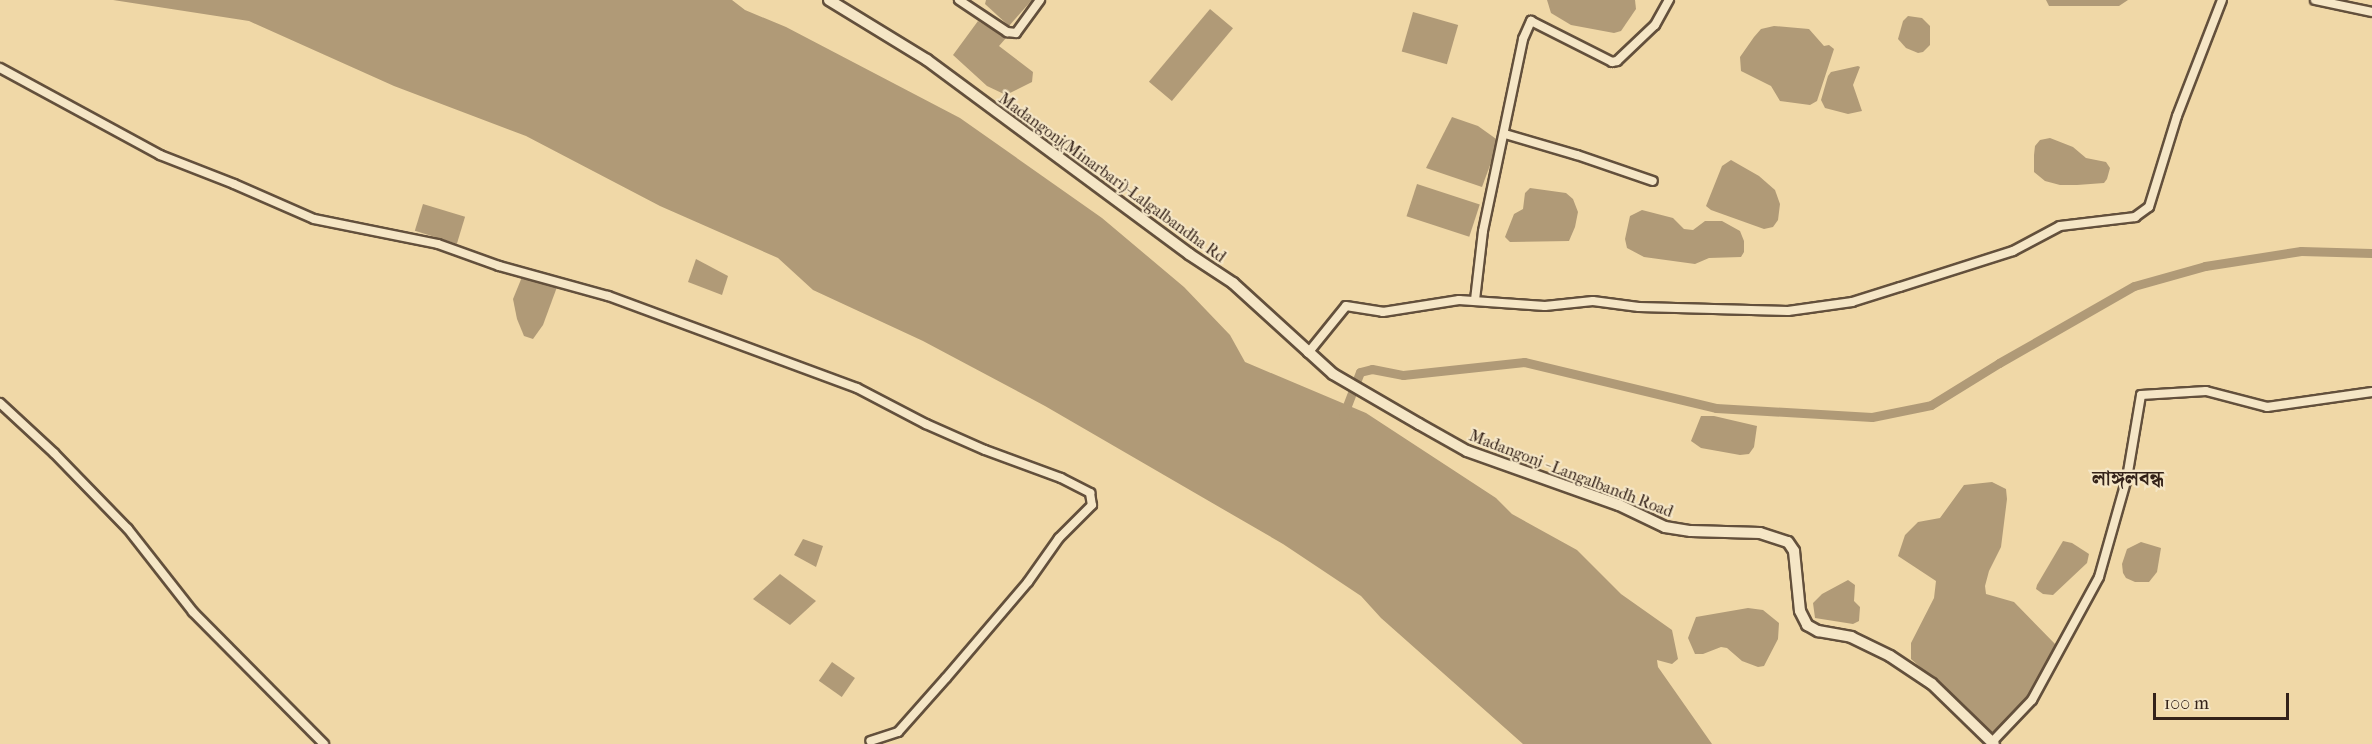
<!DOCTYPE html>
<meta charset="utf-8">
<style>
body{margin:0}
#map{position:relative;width:2372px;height:744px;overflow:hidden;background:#f0d8a7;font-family:"IM FELL French Canon","Noto Serif Bengali",serif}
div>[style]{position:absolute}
.water>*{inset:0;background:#b09a77;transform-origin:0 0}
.canal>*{height:9px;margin:-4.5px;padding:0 4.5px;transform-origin:4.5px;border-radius:4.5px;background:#b09a77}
.roads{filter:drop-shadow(2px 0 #63503c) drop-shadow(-2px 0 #63503c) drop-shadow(0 2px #63503c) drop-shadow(0 -2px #63503c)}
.street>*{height:8px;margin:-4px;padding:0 4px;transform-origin:4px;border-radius:4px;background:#f5e6c6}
.secondary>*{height:10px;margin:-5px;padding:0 5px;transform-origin:5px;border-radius:5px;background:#f5e6c6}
span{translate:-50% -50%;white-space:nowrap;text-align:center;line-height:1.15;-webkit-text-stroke:4.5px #f5e6c6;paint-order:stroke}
.street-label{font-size:16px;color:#342219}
.quarter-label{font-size:20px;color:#342219;font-weight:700}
.scale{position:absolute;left:2153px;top:693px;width:136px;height:27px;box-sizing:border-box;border:3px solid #342219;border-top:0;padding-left:8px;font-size:18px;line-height:21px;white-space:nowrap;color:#342219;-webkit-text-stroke:4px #f5e6c6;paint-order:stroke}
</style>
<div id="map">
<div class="water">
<i style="clip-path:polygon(113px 0,732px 0,745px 10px,786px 27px,960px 118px,1102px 218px,1184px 287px,1230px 335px,1245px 362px,1366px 413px,1496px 498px,1512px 514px,1577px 550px,1621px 594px,1672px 630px,1678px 659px,1672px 664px,1657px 660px,1658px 667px,1712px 744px,1523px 744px,1381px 618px,1361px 596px,1283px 544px,1045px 406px,923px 341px,813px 290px,778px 258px,660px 206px,526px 136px,394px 86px,249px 21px)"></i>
<i style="clip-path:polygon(986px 0,1032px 0,1009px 26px,985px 4px)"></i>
<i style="clip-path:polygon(1547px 0,1635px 0,1636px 9px,1621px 31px,1614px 33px,1571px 25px,1551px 13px)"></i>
<i style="clip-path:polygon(2046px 0,2128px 0,2119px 6px,2049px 6px)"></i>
<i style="left:1210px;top:9px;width:30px;height:95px;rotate:40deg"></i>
<i style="left:1413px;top:12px;width:47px;height:41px;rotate:16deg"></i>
<i style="clip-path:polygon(1908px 16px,1922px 18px,1930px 26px,1930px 45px,1923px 52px,1918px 53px,1906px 48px,1898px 39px,1903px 21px)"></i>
<i style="clip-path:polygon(978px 21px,1006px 38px,999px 46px,1033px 72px,1032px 82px,1006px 95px,987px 86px,953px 55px)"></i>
<i style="clip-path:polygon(1774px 26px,1809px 29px,1824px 46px,1829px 45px,1834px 49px,1817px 101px,1810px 105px,1780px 101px,1771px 86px,1741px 71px,1740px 57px,1754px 37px,1761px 29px)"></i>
<i style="clip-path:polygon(1858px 66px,1860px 67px,1853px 85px,1862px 111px,1848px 114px,1825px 108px,1821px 100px,1828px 76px,1831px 72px)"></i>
<i style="clip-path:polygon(1452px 117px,1478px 126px,1499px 141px,1482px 187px,1426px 168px)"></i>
<i style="clip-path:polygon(2050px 138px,2073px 147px,2086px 158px,2106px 162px,2110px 168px,2107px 179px,2104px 183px,2077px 185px,2060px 185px,2045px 181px,2034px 172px,2034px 155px,2035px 146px,2040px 140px)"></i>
<i style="clip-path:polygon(1731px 160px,1759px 176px,1775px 190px,1780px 204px,1778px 220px,1773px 227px,1764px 229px,1711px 210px,1706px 206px,1722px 166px)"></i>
<i style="left:1417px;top:184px;width:66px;height:34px;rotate:18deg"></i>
<i style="clip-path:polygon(1530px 188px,1566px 193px,1573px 199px,1578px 212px,1575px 227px,1569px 241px,1510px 242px,1505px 237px,1514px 214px,1523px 209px,1525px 193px)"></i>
<i style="left:423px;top:204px;width:44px;height:28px;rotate:17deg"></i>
<i style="clip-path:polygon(1642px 210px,1673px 218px,1684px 229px,1693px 230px,1705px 221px,1722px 221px,1740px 231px,1744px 241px,1744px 252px,1741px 257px,1709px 258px,1695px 264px,1644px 257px,1627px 248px,1625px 239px,1630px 216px)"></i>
<i style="clip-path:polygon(696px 259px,728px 276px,722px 295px,688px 282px)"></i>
<i style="clip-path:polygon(522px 277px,557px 287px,543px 325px,533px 339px,524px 336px,517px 319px,513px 299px)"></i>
<i style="clip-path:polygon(1701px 416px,1714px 416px,1757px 426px,1754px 447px,1749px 454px,1740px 455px,1701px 448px,1691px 441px)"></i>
<i style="clip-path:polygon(1992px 482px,2006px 489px,2007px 499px,2001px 547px,1989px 571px,1985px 586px,1986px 594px,2014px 602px,2057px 646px,2029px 695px,1997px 732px,1993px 733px,1988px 732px,1968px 710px,1911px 659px,1911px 643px,1934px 598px,1936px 581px,1898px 556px,1905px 535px,1918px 522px,1940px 518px,1964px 485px)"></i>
<i style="clip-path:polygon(803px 539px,823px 546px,816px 567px,794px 555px)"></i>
<i style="clip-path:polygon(2063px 541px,2072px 543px,2086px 552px,2089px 554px,2087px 563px,2053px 595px,2043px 594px,2036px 589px,2037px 585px)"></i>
<i style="clip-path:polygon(2141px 542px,2161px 548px,2157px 572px,2149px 582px,2135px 582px,2126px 578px,2123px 573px,2122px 564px,2127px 549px)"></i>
<i style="clip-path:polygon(780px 574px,816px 601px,790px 625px,753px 599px)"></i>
<i style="clip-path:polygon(1848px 580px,1855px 585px,1854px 601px,1860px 607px,1859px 621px,1853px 624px,1815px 618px,1813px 603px,1822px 594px)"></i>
<i style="clip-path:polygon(1748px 608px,1763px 610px,1779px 623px,1778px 639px,1764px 666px,1758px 667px,1742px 661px,1727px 648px,1721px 647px,1703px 654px,1695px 654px,1688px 638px,1696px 617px)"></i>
<i style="left:832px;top:662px;width:28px;height:23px;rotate:35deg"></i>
</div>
<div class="canal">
<i style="left:1343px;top:416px;width:47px;rotate:-68.9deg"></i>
<i style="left:1360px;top:372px;width:12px;rotate:-14deg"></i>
<i style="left:1372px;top:369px;width:32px;rotate:11deg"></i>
<i style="left:1403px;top:375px;width:122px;rotate:-6.1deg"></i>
<i style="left:1524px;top:362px;width:197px;rotate:13.5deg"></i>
<i style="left:1716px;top:408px;width:156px;rotate:3.3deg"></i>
<i style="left:1872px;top:417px;width:60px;rotate:-11.5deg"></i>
<i style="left:1931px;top:405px;width:80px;rotate:-31.7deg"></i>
<i style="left:1999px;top:363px;width:155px;rotate:-29.7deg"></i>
<i style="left:2134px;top:286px;width:74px;rotate:-15.7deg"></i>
<i style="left:2205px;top:266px;width:97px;rotate:-8.9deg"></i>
<i style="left:2301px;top:251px;width:71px;rotate:1.6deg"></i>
</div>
<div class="roads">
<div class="street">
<i style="left:959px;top:0;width:58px;rotate:33.7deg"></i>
<i style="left:1007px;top:32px;width:9px;rotate:6deg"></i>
<i style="left:1016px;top:33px;width:41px;rotate:-54deg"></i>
<i style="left:2315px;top:0;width:58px;rotate:11.9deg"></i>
<i style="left:0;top:68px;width:182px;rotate:28.5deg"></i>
<i style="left:160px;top:155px;width:79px;rotate:21.4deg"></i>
<i style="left:234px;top:184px;width:87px;rotate:23.6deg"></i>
<i style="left:314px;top:219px;width:126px;rotate:11.4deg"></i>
<i style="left:438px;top:244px;width:65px;rotate:19.8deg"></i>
<i style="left:499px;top:266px;width:113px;rotate:15.4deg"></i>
<i style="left:608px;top:296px;width:265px;rotate:20.3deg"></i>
<i style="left:857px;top:388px;width:78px;rotate:27.6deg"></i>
<i style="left:926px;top:424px;width:64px;rotate:23.8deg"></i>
<i style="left:985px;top:450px;width:81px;rotate:20.2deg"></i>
<i style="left:1061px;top:478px;width:33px;rotate:27deg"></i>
<i style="left:1090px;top:493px;width:12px;rotate:81deg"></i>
<i style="left:1092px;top:505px;width:47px;rotate:135deg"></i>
<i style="left:1059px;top:538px;width:54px;rotate:125.2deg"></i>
<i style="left:1028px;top:582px;width:126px;rotate:130.5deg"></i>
<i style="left:946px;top:678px;width:72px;rotate:131.6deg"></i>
<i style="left:898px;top:732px;width:29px;rotate:162deg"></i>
<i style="left:1505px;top:134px;width:75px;rotate:16.3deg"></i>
<i style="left:1577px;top:155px;width:80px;rotate:18.9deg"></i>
<i style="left:1475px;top:300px;width:69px;rotate:-83.4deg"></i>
<i style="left:1483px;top:231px;width:196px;rotate:-78.2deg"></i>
<i style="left:1523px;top:39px;width:20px;rotate:-66deg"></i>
<i style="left:1531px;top:21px;width:91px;rotate:26.8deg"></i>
<i style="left:1612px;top:62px;width:5px;rotate:-11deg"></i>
<i style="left:1617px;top:61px;width:52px;rotate:-43.5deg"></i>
<i style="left:1655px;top:25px;width:29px;rotate:-61deg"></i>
<i style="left:1308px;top:353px;width:60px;rotate:-51deg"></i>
<i style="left:1346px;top:306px;width:37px;rotate:9deg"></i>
<i style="left:1383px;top:312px;width:77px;rotate:-9deg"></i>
<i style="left:1459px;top:300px;width:86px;rotate:4deg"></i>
<i style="left:1545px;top:306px;width:48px;rotate:-5.9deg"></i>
<i style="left:1593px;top:301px;width:46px;rotate:7.4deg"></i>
<i style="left:1639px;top:307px;width:149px;rotate:1.5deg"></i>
<i style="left:1788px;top:311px;width:65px;rotate:-8deg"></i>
<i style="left:1852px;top:302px;width:50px;rotate:-17.4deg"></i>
<i style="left:1900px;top:287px;width:119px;rotate:-17.7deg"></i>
<i style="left:2013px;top:251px;width:53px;rotate:-28deg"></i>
<i style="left:2060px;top:226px;width:76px;rotate:-6.8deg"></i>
<i style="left:2135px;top:217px;width:17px;rotate:-36deg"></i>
<i style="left:2149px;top:207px;width:95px;rotate:-72.9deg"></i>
<i style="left:2177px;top:116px;width:124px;rotate:-68.8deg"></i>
<i style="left:0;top:403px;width:74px;rotate:42.8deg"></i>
<i style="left:54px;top:453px;width:106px;rotate:45.8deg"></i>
<i style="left:128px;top:529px;width:105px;rotate:51.9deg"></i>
<i style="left:193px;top:612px;width:186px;rotate:45.2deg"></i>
<i style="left:1992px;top:742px;width:58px;rotate:-46.4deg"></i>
<i style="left:2032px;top:700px;width:140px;rotate:-61.4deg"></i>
<i style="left:2099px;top:577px;width:103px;rotate:-74.2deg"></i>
<i style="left:2127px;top:478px;width:84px;rotate:-80.4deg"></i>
<i style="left:2141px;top:395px;width:65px;rotate:-3.5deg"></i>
<i style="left:2206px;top:391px;width:63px;rotate:14.7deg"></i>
<i style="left:2267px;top:407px;width:106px;rotate:-8.1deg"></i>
</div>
<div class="secondary">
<i style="left:829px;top:0;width:115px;rotate:31.5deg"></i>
<i style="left:927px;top:60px;width:326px;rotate:36.5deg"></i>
<i style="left:1189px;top:254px;width:53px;rotate:33.4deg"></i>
<i style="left:1233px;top:283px;width:135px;rotate:42.3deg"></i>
<i style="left:1333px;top:374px;width:99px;rotate:30.2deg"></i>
<i style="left:1419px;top:424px;width:55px;rotate:29.4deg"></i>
<i style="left:1467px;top:451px;width:161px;rotate:19.6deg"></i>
<i style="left:1619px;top:505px;width:51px;rotate:25.6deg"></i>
<i style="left:1665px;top:527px;width:26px;rotate:9deg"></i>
<i style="left:1691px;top:531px;width:69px;rotate:1.7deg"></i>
<i style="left:1760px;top:533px;width:29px;rotate:18deg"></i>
<i style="left:1788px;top:542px;width:11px;rotate:56deg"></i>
<i style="left:1794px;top:551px;width:60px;rotate:84.3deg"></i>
<i style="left:1800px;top:611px;width:16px;rotate:63deg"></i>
<i style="left:1807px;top:625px;width:13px;rotate:29deg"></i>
<i style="left:1818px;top:631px;width:34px;rotate:10deg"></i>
<i style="left:1851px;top:637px;width:43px;rotate:26deg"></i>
<i style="left:1890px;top:656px;width:50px;rotate:33.7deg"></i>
<i style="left:1932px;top:684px;width:86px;rotate:44.1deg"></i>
</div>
</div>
<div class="street-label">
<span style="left:1112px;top:178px;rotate:36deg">Madangonj(Minarbari)-Lalgalbandha Rd</span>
<span style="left:1571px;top:474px;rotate:21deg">Madangonj - Langalbandh Road</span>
</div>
<div class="quarter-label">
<span style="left:2128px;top:478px">লাঙ্গলবন্ধ</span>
</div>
<div class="scale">100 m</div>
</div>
